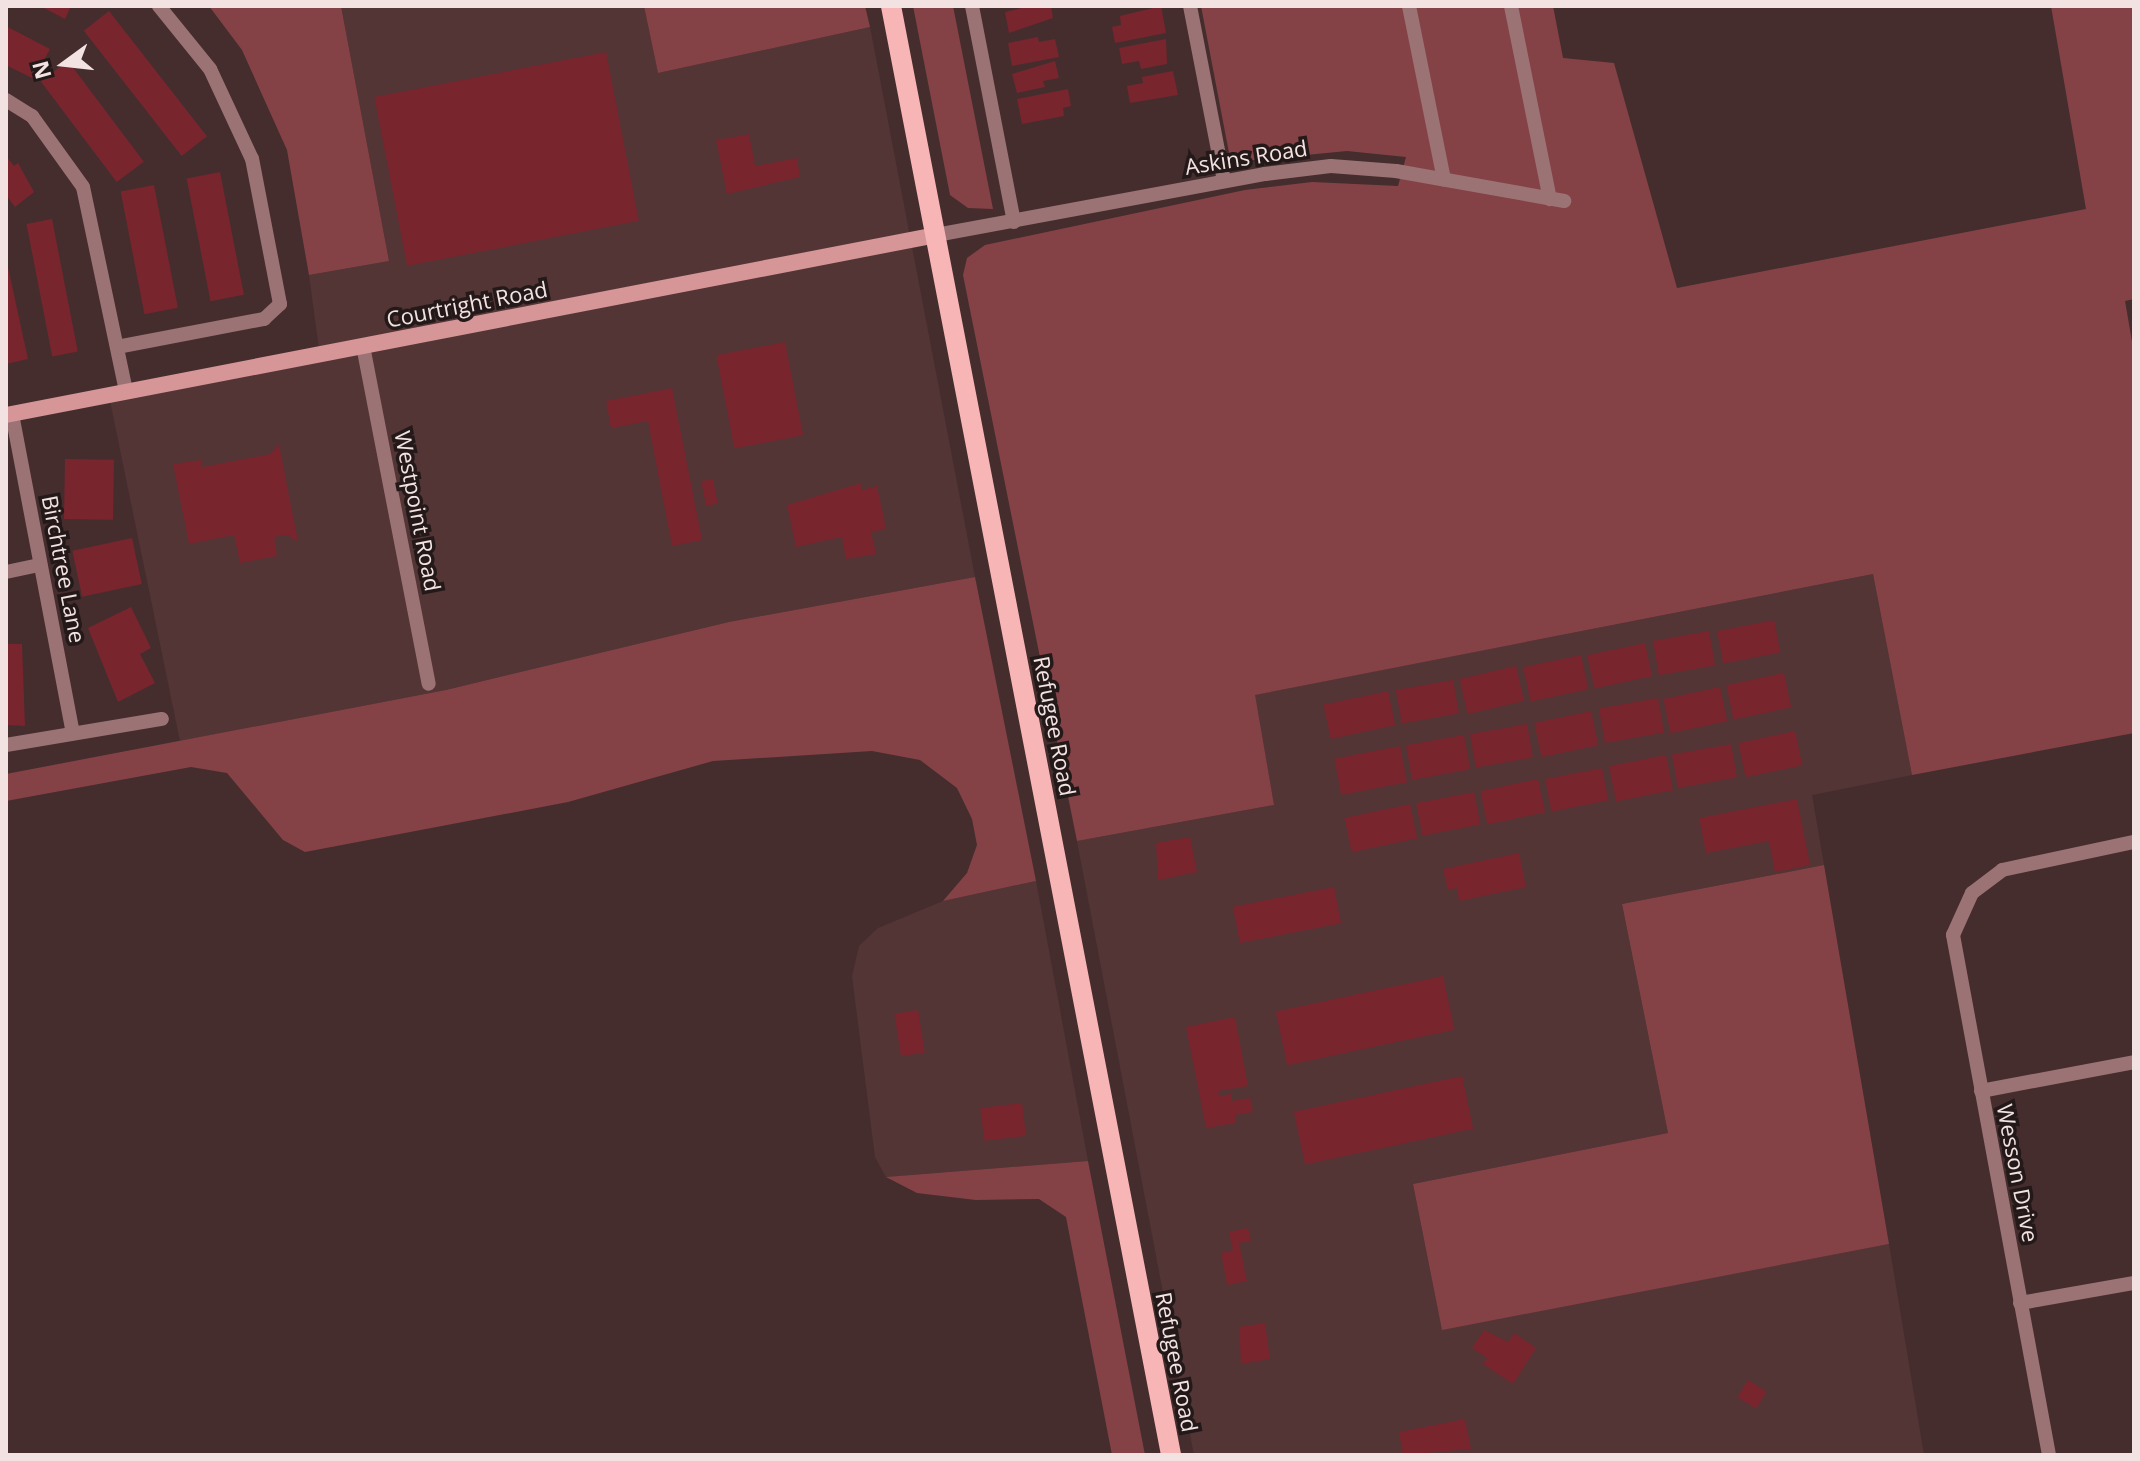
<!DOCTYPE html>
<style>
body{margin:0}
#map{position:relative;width:2140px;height:1461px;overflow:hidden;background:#452d2e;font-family:"Open Sans",sans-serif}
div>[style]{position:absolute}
.built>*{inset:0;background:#543536}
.green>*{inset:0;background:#854246}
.building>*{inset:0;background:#78252e;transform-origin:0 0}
.street>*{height:14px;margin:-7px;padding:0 7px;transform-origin:7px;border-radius:7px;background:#9c7374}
.secondary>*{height:16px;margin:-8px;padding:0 8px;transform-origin:8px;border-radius:8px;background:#d69597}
.primary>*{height:20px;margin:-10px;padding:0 10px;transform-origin:10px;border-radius:10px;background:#f8b5b6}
span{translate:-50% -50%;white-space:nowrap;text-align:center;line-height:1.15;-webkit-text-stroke:7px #241919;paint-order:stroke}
.street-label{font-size:22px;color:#f3e2e2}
.frame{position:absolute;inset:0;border:8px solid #f3e2e2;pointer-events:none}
.north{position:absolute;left:24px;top:24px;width:80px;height:80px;-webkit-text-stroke:6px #241919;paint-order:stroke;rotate:255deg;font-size:22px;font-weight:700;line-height:32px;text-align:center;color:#f3e2e2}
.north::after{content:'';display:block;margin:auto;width:28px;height:36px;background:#f3e2e2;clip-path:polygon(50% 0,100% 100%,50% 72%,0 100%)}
</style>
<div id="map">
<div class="built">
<i style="clip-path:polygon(341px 6px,644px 6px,658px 73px,870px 27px,975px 577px,729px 622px,446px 690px,180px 741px,109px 396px,320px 356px,309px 275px,389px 261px)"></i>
<i style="clip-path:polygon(1873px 574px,1912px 775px,1812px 795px,1824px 865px,1622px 904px,1668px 1133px,1413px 1184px,1442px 1329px,1889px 1244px,1924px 1455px,1194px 1455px,1077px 841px,1274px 805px,1254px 695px)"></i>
<i style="clip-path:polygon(1036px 881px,1088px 1161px,886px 1177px,875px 1157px,852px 976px,859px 946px,878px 928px,943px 901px)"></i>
</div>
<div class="green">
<i style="clip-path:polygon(209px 6px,341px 6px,389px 261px,309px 275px,287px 150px,242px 50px)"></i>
<i style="clip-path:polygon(644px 6px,865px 6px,870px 27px,658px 73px)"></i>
<i style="clip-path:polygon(913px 6px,953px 6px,993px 209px,968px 208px,950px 195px)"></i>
<i style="clip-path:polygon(1201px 6px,1553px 6px,1563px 58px,1614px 63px,1677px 288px,2086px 209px,2051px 6px,2134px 6px,2134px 299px,2125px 301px,2134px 353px,2134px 733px,1912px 775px,1873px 574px,1255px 695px,1274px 805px,1077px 841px,963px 275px,967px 258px,985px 245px,1245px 190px,1312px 182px,1398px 186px,1406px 157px,1347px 151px,1243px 161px,1230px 158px)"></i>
<i style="clip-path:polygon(975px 577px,1036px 881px,943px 901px,967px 873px,977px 845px,972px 819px,957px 788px,920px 760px,872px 751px,713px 761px,568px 802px,305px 852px,283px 840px,227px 773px,191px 767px,6px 801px,6px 774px,446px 690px,729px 622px)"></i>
<i style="clip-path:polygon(1824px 865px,1889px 1244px,1442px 1330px,1413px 1184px,1668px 1133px,1622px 904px)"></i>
<i style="clip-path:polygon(1088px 1161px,1145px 1455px,1112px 1455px,1066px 1217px,1039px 1199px,976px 1200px,917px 1193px,886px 1177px)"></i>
</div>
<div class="building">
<i style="clip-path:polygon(40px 6px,71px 6px,65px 19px)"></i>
<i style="clip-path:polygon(1030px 6px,1051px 6px,1053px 18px,1009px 33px,1005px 12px)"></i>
<i style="clip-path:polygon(1161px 6px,1166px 33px,1115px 43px,1112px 27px,1121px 25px,1120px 16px)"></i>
<i style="left:109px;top:11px;width:159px;height:32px;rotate:52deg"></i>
<i style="clip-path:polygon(6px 26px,50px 49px,34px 79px,6px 65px)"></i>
<i style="clip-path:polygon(1038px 37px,1039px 42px,1055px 39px,1059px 57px,1012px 66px,1008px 43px)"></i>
<i style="clip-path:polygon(1166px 39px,1167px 64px,1141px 69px,1139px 61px,1122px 64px,1119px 48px)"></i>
<i style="left:606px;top:52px;width:172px;height:236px;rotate:79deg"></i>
<i style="left:68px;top:61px;width:126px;height:34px;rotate:53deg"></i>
<i style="clip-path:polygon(1055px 61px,1059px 78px,1043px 81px,1045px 87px,1017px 93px,1012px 74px)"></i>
<i style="clip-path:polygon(1173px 71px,1178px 95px,1130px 103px,1127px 86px,1143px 83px,1142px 77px)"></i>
<i style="clip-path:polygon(1068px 89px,1071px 106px,1063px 108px,1064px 116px,1022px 124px,1017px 99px)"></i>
<i style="clip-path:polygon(749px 134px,755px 166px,797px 158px,800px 177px,727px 194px,716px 140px)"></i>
<i style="clip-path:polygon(6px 156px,14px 166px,18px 163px,34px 192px,15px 207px,6px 195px)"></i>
<i style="left:220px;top:172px;width:125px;height:34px;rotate:79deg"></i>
<i style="left:154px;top:185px;width:125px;height:34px;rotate:79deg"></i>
<i style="left:52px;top:219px;width:135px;height:26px;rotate:79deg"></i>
<i style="clip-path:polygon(6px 258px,28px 359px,6px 364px)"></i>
<i style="left:785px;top:342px;width:95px;height:70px;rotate:79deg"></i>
<i style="clip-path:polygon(672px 388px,702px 540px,672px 546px,648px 421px,611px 428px,606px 401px)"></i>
<i style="clip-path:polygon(279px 444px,298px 542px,287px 535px,274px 537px,277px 556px,240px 563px,234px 535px,189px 544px,173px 464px,201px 460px,202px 467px,270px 454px)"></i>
<i style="left:65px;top:459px;width:49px;height:60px;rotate:1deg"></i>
<i style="left:713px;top:479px;width:25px;height:12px;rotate:79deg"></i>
<i style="clip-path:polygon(861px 483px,862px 490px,877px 486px,886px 529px,871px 532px,876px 554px,846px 559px,842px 537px,796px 547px,787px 505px)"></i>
<i style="left:132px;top:538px;width:47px;height:61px;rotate:78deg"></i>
<i style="clip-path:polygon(131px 607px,151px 648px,140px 654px,155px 683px,118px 702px,88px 628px)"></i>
<i style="left:1774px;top:620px;width:33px;height:58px;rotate:79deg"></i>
<i style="left:1709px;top:631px;width:35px;height:57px;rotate:80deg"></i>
<i style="left:1645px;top:643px;width:34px;height:59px;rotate:78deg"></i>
<i style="clip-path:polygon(6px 644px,22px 644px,25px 726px,6px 725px)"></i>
<i style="left:1581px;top:655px;width:35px;height:59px;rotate:78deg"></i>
<i style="left:1516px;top:666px;width:36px;height:58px;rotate:77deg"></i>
<i style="left:1784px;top:673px;width:35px;height:59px;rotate:78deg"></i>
<i style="left:1453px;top:680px;width:34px;height:58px;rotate:80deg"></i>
<i style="left:1720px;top:687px;width:35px;height:58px;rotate:78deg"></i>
<i style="left:1388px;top:691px;width:35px;height:66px;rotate:78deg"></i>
<i style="left:1658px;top:698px;width:35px;height:60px;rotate:80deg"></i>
<i style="left:1591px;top:711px;width:35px;height:58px;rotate:78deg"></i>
<i style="left:1527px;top:724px;width:34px;height:58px;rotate:80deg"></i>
<i style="left:1795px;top:731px;width:35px;height:58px;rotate:78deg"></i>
<i style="left:1464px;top:735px;width:35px;height:59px;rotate:80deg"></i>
<i style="left:1731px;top:744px;width:34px;height:60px;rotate:80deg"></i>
<i style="left:1400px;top:746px;width:37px;height:67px;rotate:79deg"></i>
<i style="left:1666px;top:755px;width:36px;height:58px;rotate:79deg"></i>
<i style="left:1602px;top:768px;width:33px;height:58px;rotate:79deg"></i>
<i style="left:1538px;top:779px;width:34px;height:59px;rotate:78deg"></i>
<i style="left:1474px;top:792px;width:33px;height:59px;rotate:79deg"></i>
<i style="clip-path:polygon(1797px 799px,1810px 865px,1775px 872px,1769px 841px,1706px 853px,1699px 818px)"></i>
<i style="left:1410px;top:804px;width:35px;height:67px;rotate:78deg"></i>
<i style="clip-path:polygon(1190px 837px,1197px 872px,1158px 880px,1156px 843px)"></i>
<i style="clip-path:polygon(1519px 853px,1526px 887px,1459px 901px,1457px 888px,1448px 890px,1443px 869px)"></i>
<i style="left:1334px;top:887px;width:37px;height:103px;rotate:79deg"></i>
<i style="left:1443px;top:976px;width:55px;height:171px;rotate:78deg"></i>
<i style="left:918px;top:1010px;width:43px;height:24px;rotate:81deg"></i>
<i style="clip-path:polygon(1235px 1017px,1248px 1086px,1218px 1091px,1219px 1096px,1231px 1094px,1232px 1101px,1250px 1098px,1253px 1112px,1235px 1115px,1236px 1123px,1206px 1128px,1186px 1027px)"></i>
<i style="left:1462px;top:1076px;width:54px;height:172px;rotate:78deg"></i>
<i style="left:1022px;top:1103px;width:33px;height:42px;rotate:83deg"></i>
<i style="clip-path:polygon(1248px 1228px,1251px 1241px,1239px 1243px,1247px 1281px,1227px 1285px,1221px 1253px,1233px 1250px,1229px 1232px)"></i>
<i style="clip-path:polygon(1265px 1323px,1270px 1359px,1241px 1364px,1239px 1327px)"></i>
<i style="clip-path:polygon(1484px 1330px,1508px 1342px,1514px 1333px,1536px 1348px,1513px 1384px,1483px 1364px,1487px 1358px,1472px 1348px)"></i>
<i style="left:1748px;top:1380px;width:22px;height:20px;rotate:32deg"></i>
<i style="clip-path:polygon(1465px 1419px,1471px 1449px,1403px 1455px,1399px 1432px)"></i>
</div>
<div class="street">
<i style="left:972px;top:6px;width:220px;rotate:79deg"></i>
<i style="left:1190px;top:6px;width:178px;rotate:79deg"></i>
<i style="left:1409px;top:6px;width:177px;rotate:78.6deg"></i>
<i style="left:1511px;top:6px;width:197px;rotate:78.6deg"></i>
<i style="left:6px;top:100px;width:31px;rotate:32deg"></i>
<i style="left:32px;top:116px;width:87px;rotate:54.3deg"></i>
<i style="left:83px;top:187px;width:208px;rotate:78.1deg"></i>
<i style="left:936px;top:235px;width:335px;rotate:-10.5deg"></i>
<i style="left:1265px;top:174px;width:66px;rotate:-6.9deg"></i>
<i style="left:1331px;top:166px;width:65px;rotate:4.4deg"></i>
<i style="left:1396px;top:171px;width:171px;rotate:10.1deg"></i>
<i style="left:363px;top:346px;width:344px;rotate:79deg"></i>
<i style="left:117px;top:347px;width:150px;rotate:-10.8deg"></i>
<i style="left:264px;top:319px;width:22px;rotate:-43deg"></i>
<i style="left:280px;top:304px;width:148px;rotate:-100.9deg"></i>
<i style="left:252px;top:159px;width:99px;rotate:-115deg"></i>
<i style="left:210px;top:69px;width:81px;rotate:-129deg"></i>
<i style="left:12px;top:414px;width:325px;rotate:79.2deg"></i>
<i style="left:6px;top:572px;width:35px;rotate:-12deg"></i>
<i style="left:6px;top:745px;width:158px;rotate:-9.5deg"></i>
<i style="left:1981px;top:1091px;width:156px;rotate:-10.7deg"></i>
<i style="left:2020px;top:1303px;width:116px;rotate:-10deg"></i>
<i style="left:2049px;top:1455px;width:529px;rotate:-100.46deg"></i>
<i style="left:1953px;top:935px;width:46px;rotate:-65.7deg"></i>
<i style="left:1972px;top:893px;width:38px;rotate:-37deg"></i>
<i style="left:2002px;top:870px;width:135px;rotate:-12deg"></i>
</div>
<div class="secondary">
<i style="left:6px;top:415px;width:947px;rotate:-10.95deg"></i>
</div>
<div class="primary">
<i style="left:891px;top:6px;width:1476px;rotate:79.06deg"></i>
</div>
<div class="street-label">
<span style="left:1246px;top:157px;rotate:-9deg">Askins Road</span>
<span style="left:467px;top:304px;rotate:-11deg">Courtright Road</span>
<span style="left:418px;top:511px;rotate:79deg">Westpoint Road</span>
<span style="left:64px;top:569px;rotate:79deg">Birchtree Lane</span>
<span style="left:1055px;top:726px;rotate:79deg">Refugee Road</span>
<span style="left:2018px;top:1173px;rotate:79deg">Wesson Drive</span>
<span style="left:1177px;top:1362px;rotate:79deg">Refugee Road</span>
</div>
<div class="frame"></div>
<div class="north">N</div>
</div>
